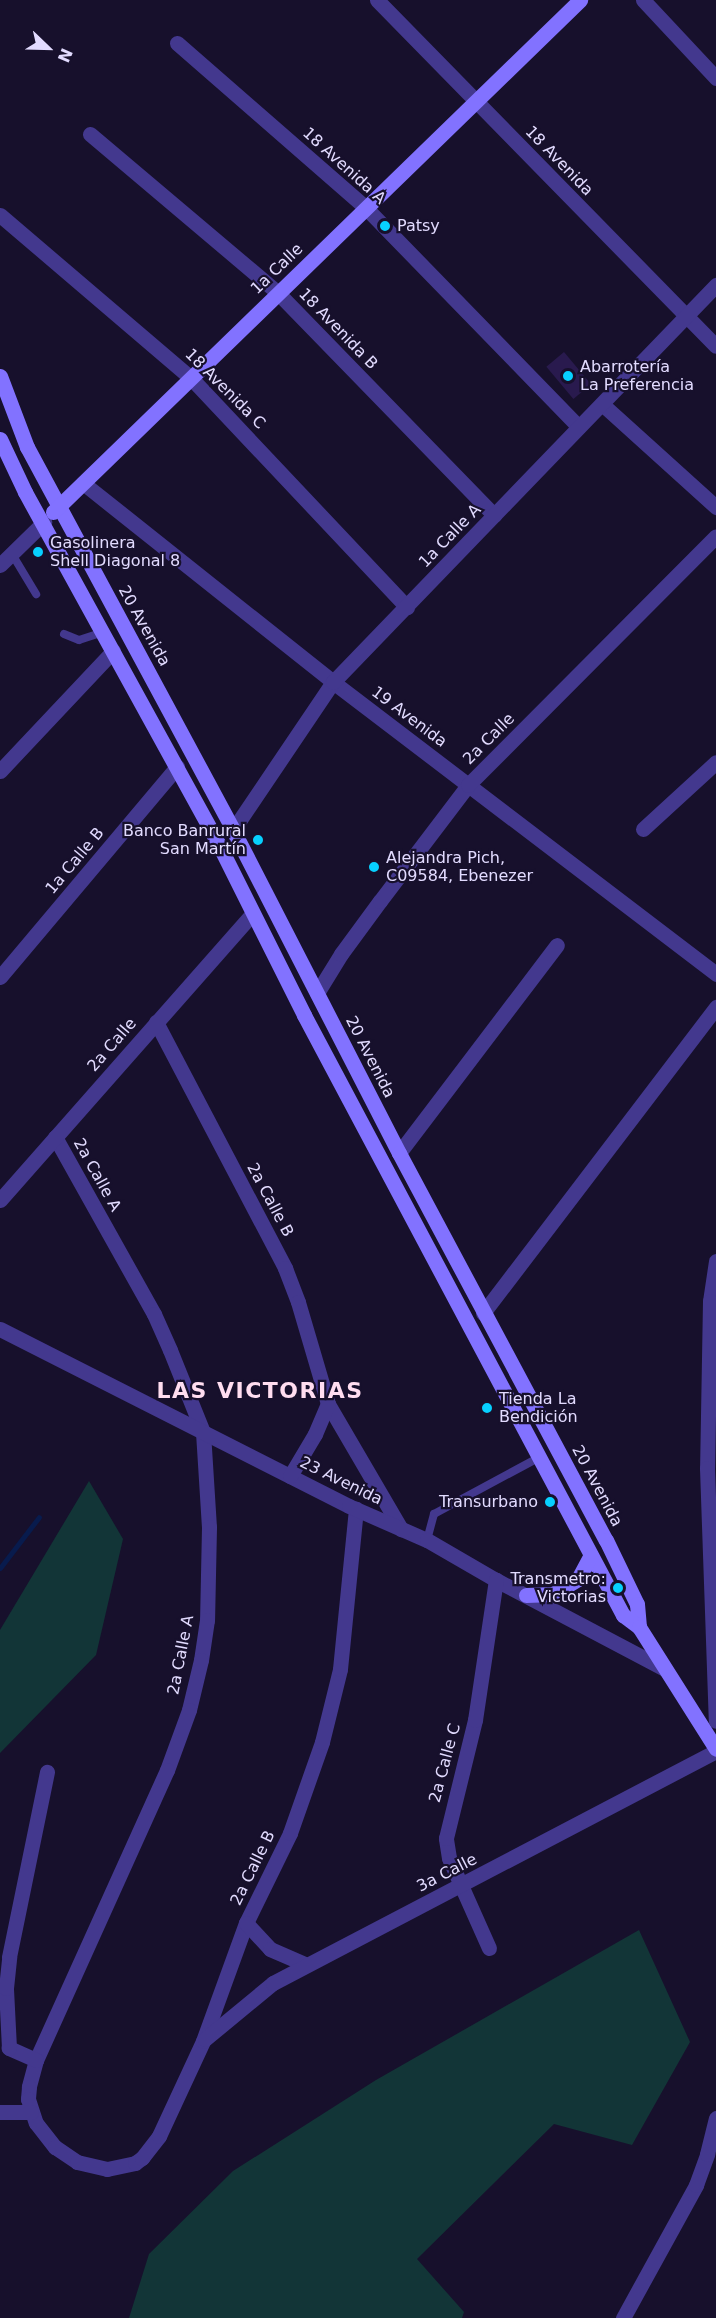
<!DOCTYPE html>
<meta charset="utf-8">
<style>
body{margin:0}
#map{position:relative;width:716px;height:2318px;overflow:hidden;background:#17102c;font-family:"DejaVu Sans",sans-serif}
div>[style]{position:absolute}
.green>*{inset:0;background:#123537}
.stream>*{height:5px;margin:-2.5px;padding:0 2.5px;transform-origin:2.5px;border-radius:2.5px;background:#081b4d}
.building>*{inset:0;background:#291a4e;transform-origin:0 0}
.lane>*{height:8px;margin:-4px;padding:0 4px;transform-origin:4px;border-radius:4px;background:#43388e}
.street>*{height:15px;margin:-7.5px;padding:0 7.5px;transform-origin:7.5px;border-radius:7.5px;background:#43388e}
.secondary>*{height:15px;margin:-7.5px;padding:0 7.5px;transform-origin:7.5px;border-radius:7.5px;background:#8272ff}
.dots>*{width:16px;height:16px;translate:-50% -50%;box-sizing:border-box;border:3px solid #17102c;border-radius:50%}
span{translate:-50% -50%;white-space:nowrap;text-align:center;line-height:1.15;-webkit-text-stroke:4.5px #17102c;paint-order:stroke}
.street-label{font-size:16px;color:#e2dbff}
.poi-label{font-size:16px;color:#e2dbff}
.left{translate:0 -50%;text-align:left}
.right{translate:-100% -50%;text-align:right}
.district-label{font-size:22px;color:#ffddf0;font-weight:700;letter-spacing:1.5px}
.north{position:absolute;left:18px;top:18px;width:60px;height:60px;-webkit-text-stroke:4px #17102c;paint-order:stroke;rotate:113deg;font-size:16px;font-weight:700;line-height:24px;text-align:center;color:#e2dbff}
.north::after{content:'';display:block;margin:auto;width:21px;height:27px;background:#e2dbff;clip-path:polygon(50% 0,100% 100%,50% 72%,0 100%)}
</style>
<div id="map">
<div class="green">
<i style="clip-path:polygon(89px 1481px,123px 1539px,96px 1655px,0 1753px,0 1630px)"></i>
<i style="clip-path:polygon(639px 1930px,690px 2042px,632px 2145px,554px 2124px,417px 2259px,464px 2312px,462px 2318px,129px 2318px,149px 2254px,233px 2171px,376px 2080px)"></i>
</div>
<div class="stream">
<i style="left:0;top:1568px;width:64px;rotate:-52.6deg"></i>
</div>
<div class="building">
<i style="left:564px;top:352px;width:42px;height:23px;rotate:50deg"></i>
</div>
<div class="lane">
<i style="left:12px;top:554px;width:47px;rotate:59deg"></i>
<i style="left:64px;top:634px;width:16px;rotate:22deg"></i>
<i style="left:79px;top:640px;width:25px;rotate:-18deg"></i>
<i style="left:427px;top:1540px;width:27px;rotate:-75deg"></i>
<i style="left:434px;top:1514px;width:120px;rotate:-28.3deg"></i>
</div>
<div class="street">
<i style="left:377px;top:0;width:484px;rotate:45.6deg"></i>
<i style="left:643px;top:0;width:107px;rotate:46.9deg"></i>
<i style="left:177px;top:43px;width:251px;rotate:41.1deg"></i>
<i style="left:366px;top:208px;width:305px;rotate:45.8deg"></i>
<i style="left:90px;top:134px;width:246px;rotate:40.2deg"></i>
<i style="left:278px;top:293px;width:310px;rotate:45.8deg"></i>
<i style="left:0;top:215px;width:251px;rotate:40.5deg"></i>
<i style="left:191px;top:378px;width:315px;rotate:46.7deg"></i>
<i style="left:602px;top:404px;width:154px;rotate:42.1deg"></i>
<i style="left:83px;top:483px;width:320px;rotate:38.5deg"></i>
<i style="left:333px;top:682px;width:482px;rotate:37.3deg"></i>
<i style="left:0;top:565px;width:62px;rotate:-44.3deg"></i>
<i style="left:0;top:771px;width:165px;rotate:-46.7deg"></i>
<i style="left:643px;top:829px;width:99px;rotate:-42.5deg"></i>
<i style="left:233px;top:830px;width:179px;rotate:-56deg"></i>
<i style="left:333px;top:682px;width:552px;rotate:-46.03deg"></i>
<i style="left:0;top:977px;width:275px;rotate:-49.9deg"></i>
<i style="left:317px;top:993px;width:46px;rotate:-58.4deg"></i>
<i style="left:341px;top:954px;width:66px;rotate:-53.7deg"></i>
<i style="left:380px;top:901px;width:146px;rotate:-52.8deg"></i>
<i style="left:468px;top:785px;width:351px;rotate:-45.1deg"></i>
<i style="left:156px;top:1022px;width:278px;rotate:62.3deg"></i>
<i style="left:285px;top:1268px;width:36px;rotate:69deg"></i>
<i style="left:298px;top:1302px;width:106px;rotate:73.6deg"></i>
<i style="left:328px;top:1404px;width:145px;rotate:59.7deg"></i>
<i style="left:55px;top:1137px;width:203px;rotate:60.8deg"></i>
<i style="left:154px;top:1314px;width:39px;rotate:66deg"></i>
<i style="left:170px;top:1350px;width:88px;rotate:68.1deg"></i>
<i style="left:203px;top:1432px;width:95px;rotate:86.4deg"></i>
<i style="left:209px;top:1527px;width:93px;rotate:91.2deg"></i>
<i style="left:207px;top:1620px;width:40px;rotate:98.5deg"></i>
<i style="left:201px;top:1660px;width:51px;rotate:103.5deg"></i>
<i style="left:189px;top:1710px;width:64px;rotate:110.1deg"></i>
<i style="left:167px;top:1770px;width:318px;rotate:114.3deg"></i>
<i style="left:36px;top:2060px;width:28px;rotate:105deg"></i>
<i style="left:29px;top:2087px;width:12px;rotate:95deg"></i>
<i style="left:28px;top:2099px;width:25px;rotate:72deg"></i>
<i style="left:36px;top:2123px;width:31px;rotate:52deg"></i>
<i style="left:55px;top:2147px;width:27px;rotate:34deg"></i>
<i style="left:77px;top:2162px;width:31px;rotate:13deg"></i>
<i style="left:107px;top:2169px;width:29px;rotate:-12deg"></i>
<i style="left:135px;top:2163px;width:9px;rotate:-36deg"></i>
<i style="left:142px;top:2158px;width:28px;rotate:-52deg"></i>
<i style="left:159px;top:2136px;width:105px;rotate:-65.1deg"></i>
<i style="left:203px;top:2041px;width:126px;rotate:-70deg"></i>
<i style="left:246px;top:1923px;width:100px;rotate:-63.9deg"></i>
<i style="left:290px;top:1833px;width:96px;rotate:-70.6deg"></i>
<i style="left:322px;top:1742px;width:75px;rotate:-76.1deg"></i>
<i style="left:340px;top:1669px;width:161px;rotate:-84.3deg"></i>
<i style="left:399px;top:1153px;width:261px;rotate:-52.8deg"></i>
<i style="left:0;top:1200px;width:381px;rotate:-48.6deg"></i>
<i style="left:716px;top:1261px;width:40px;rotate:98.5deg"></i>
<i style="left:710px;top:1301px;width:167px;rotate:91deg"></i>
<i style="left:707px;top:1468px;width:253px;rotate:88deg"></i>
<i style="left:483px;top:1313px;width:385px;rotate:-52.7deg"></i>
<i style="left:0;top:1329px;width:391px;rotate:26.9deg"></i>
<i style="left:349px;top:1506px;width:85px;rotate:23.6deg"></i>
<i style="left:427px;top:1540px;width:80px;rotate:30.1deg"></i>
<i style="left:496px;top:1580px;width:191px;rotate:27.8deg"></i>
<i style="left:290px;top:1476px;width:49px;rotate:-59.2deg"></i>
<i style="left:315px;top:1434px;width:33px;rotate:-67deg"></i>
<i style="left:246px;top:1923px;width:35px;rotate:47deg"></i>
<i style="left:270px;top:1949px;width:40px;rotate:23.4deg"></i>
<i style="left:489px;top:1948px;width:98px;rotate:-114deg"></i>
<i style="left:449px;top:1858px;width:20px;rotate:-99deg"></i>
<i style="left:446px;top:1838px;width:122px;rotate:-76.2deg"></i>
<i style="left:475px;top:1720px;width:142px;rotate:-81.5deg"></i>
<i style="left:205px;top:2039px;width:88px;rotate:-39.5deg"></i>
<i style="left:273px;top:1983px;width:500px;rotate:-27.64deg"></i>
<i style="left:36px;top:2060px;width:30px;rotate:-156deg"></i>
<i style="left:9px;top:2048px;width:60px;rotate:-92.9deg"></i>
<i style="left:6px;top:1988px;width:31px;rotate:-84deg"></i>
<i style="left:9px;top:1957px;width:189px;rotate:-78.4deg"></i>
<i style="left:0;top:2112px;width:31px"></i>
<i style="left:623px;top:2318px;width:152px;rotate:-61.2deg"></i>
<i style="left:696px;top:2185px;width:33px;rotate:-70deg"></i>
<i style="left:707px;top:2154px;width:37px;rotate:-76deg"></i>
</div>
<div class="secondary">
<i style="left:0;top:376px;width:76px;rotate:69.2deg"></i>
<i style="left:27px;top:447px;width:435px;rotate:61.7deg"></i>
<i style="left:233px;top:830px;width:363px;rotate:62.8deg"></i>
<i style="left:399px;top:1153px;width:439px;rotate:61.9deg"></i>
<i style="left:606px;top:1540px;width:71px;rotate:64.2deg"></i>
<i style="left:637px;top:1604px;width:23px;rotate:85deg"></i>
<i style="left:0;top:439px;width:59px;rotate:64.7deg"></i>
<i style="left:25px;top:492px;width:407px;rotate:61.2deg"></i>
<i style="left:221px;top:849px;width:186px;rotate:63.4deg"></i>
<i style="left:304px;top:1015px;width:680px;rotate:62deg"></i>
<i style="left:623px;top:1615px;width:20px;rotate:37deg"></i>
<i style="left:639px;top:1627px;width:144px;rotate:57.7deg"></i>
<i style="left:53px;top:512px;width:735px;rotate:-44.17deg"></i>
<i style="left:526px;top:1595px;width:27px;rotate:-2deg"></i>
<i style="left:553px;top:1594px;width:29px;rotate:-31deg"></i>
<i style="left:578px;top:1579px;width:27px;rotate:-62deg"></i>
</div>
<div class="dots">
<i style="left:385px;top:226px;background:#07d0ff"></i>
<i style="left:568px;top:376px;background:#07d0ff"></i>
<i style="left:38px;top:552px;background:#07d0ff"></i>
<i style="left:258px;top:840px;background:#07d0ff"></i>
<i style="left:374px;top:867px;background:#07d0ff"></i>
<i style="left:487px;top:1408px;background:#07d0ff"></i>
<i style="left:550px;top:1502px;background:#07d0ff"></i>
<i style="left:618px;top:1588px;background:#07d0ff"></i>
</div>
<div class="street-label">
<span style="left:559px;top:161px;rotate:46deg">18 Avenida</span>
<span style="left:344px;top:166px;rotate:42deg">18 Avenida A</span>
<span style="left:277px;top:269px;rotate:-44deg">1a Calle</span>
<span style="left:338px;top:329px;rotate:46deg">18 Avenida B</span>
<span style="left:225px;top:389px;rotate:45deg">18 Avenida C</span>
<span style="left:450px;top:536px;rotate:-46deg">1a Calle A</span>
<span style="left:144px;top:626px;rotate:61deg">20 Avenida</span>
<span style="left:409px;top:717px;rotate:37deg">19 Avenida</span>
<span style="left:489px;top:739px;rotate:-45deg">2a Calle</span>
<span style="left:75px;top:861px;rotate:-50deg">1a Calle B</span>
<span style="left:112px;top:1045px;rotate:-49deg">2a Calle</span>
<span style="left:370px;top:1057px;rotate:63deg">20 Avenida</span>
<span style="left:97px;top:1175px;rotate:61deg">2a Calle A</span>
<span style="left:270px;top:1200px;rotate:62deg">2a Calle B</span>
<span style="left:341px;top:1481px;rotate:26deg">23 Avenida</span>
<span style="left:597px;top:1486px;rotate:62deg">20 Avenida</span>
<span style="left:181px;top:1655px;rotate:-79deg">2a Calle A</span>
<span style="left:445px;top:1763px;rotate:-75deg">2a Calle C</span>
<span style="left:253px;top:1868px;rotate:-64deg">2a Calle B</span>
<span style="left:447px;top:1873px;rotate:-27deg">3a Calle</span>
</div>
<div class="poi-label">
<span class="left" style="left:397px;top:226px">Patsy</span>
<span class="left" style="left:580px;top:376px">Abarrotería<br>La Preferencia</span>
<span class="left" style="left:50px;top:552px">Gasolinera<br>Shell Diagonal 8</span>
<span class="right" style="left:246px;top:840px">Banco Banrural<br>San Martín</span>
<span class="left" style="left:386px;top:867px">Alejandra Pich,<br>C09584, Ebenezer</span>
<span class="left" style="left:499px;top:1408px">Tienda La<br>Bendición</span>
<span class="right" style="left:538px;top:1502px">Transurbano</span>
<span class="right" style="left:606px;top:1588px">Transmetro:<br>Victorias</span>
</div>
<div class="district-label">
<span style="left:260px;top:1391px">LAS VICTORIAS</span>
</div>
<div class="north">N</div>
</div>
